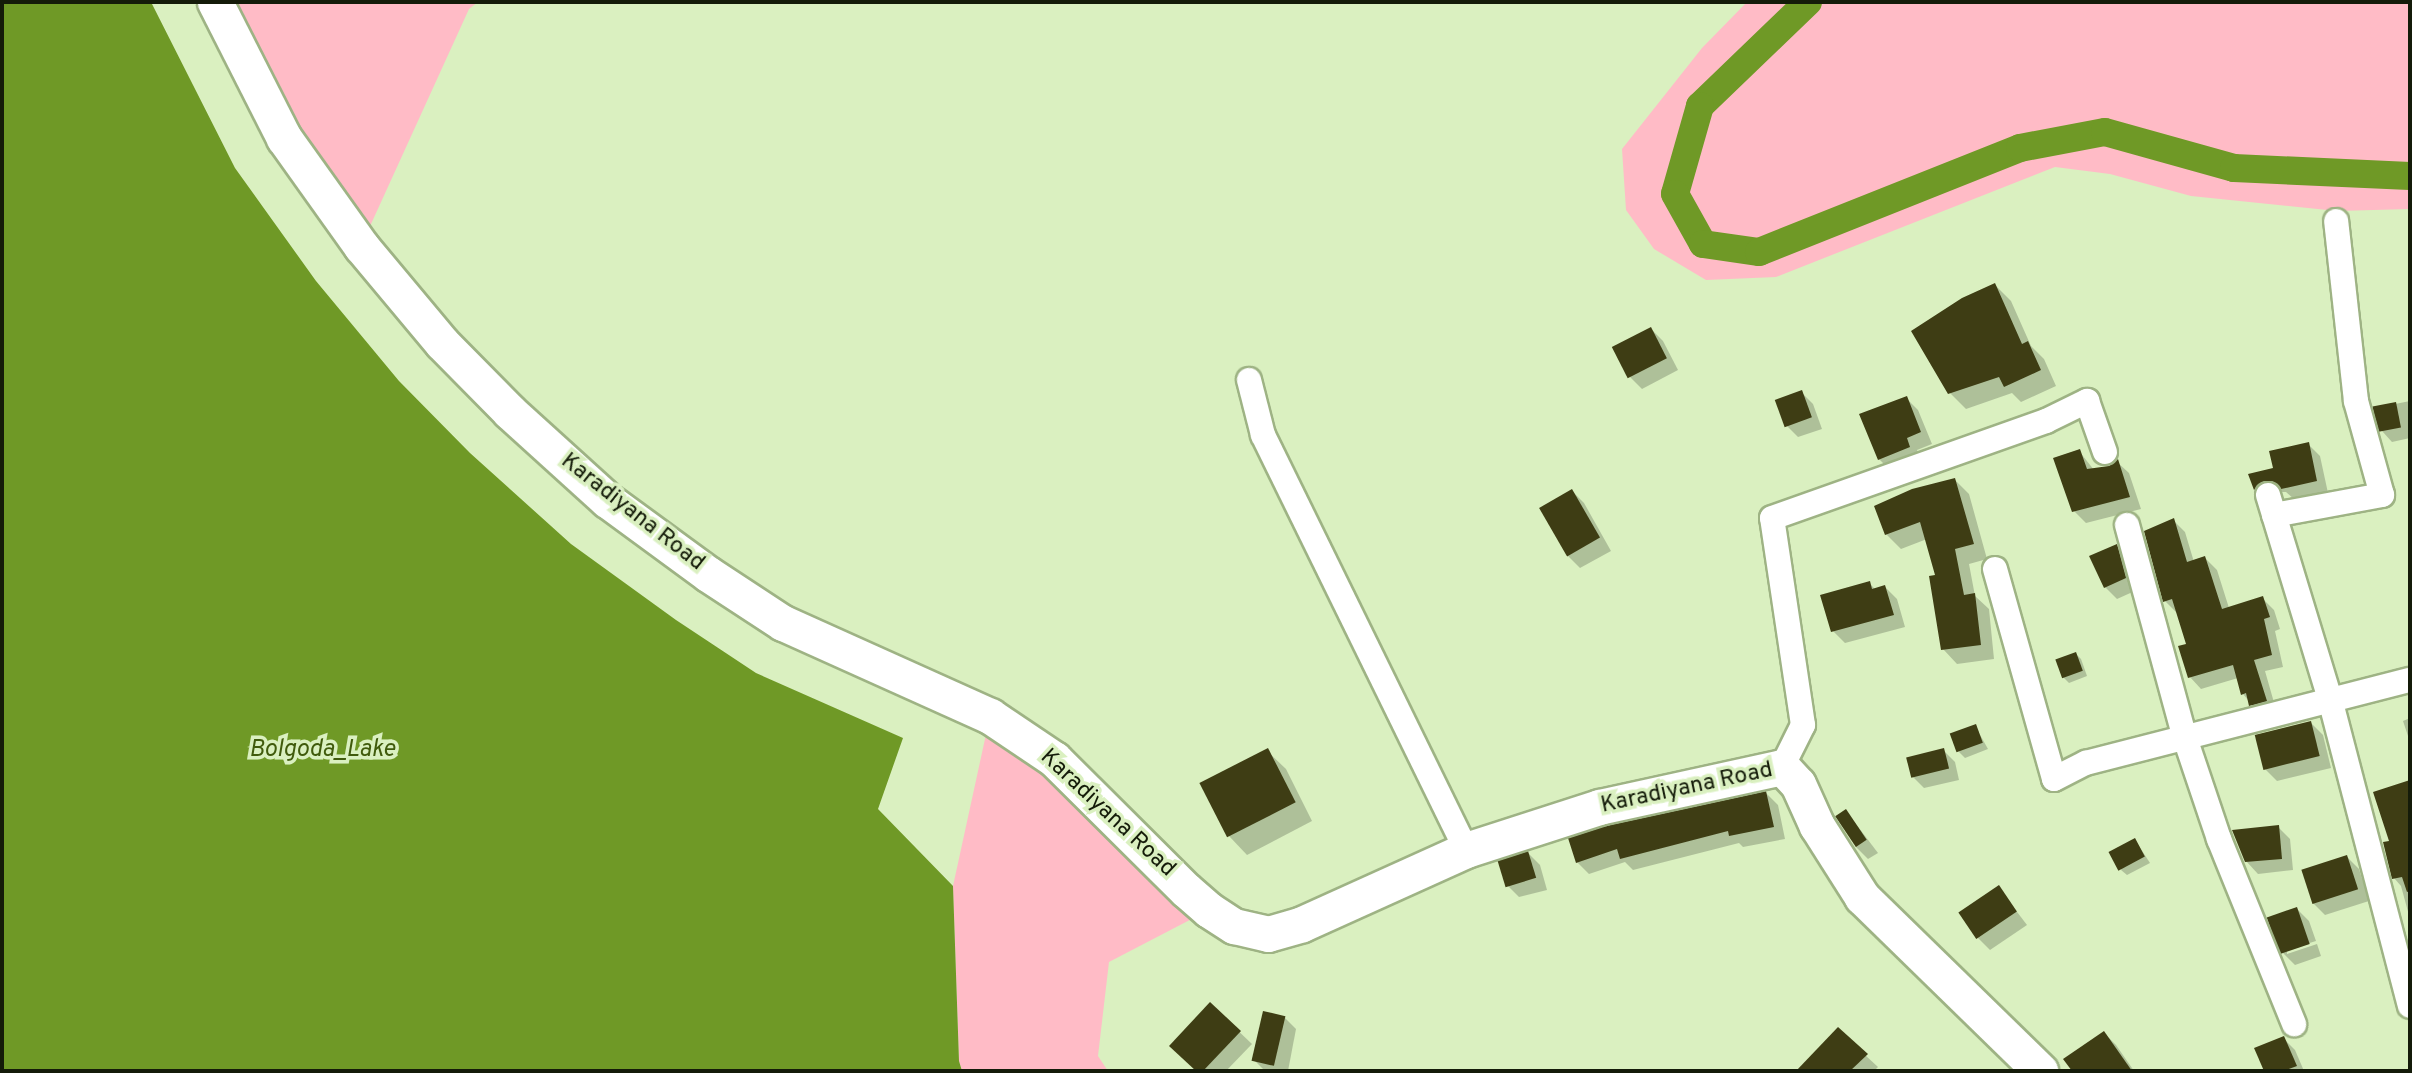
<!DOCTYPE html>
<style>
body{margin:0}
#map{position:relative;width:2412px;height:1073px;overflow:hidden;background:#daf0c0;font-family:Overpass,sans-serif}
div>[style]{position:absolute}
.green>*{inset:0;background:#ffbbc6}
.water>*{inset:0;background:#6f9926}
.shadow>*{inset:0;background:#0003}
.canal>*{height:28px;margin:-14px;padding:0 14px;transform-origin:14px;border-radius:14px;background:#6f9926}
.building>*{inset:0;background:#3e3d14;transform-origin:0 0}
.roads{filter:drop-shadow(2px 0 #9eb384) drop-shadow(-2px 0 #9eb384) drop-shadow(0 2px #9eb384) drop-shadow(0 -2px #9eb384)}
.street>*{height:24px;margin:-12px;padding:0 12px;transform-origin:12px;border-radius:12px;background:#fff}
.secondary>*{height:35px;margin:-17.5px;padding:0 17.5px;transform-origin:17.5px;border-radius:17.5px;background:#fff}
span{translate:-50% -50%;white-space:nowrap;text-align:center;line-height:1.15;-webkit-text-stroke:7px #daf0c0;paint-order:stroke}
.street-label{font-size:23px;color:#141b09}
.water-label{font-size:24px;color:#405b0c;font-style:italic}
.frame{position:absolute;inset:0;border:4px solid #141b09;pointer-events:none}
</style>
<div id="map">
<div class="green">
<i style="clip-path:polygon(215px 2px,478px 2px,469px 9px,361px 246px)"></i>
<i style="clip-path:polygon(1747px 2px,2410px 2px,2410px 209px,2337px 211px,2191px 196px,2110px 174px,2055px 167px,1776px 277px,1706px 280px,1654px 249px,1626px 210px,1622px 149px,1702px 48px)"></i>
<i style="clip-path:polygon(990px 716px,1209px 910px,1109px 962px,1098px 1056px,1108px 1071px,962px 1071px,959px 1061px,953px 886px)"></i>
</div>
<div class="water">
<i style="clip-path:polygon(2px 2px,151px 2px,235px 168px,316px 281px,399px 381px,470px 453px,571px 544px,676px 620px,756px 673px,903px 738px,878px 809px,953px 886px,959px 1061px,962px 1071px,2px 1071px)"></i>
</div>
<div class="shadow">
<i style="clip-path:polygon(1995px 285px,2011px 301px,2031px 346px,2044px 359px,2056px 386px,2021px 402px,2012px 393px,1966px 409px,1950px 393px)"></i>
<i style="clip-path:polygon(1651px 329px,1663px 341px,1678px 370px,1642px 389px,1630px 377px)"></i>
<i style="clip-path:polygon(1801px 392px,1813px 404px,1822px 429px,1798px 437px,1786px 425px)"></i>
<i style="clip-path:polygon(1906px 398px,1918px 410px,1932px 444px,1917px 450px,1921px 460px,1891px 471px,1879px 459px)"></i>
<i style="clip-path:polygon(2410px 401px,2410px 438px,2392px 442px,2382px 431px,2375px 408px)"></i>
<i style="clip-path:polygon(2308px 444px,2320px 456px,2328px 493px,2295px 500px,2286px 492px,2277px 492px,2267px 501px,2256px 489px,2250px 476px,2275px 470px)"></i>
<i style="clip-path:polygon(2079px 451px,2094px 470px,2110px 468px,2117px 462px,2129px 473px,2141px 509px,2086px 523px,2074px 511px)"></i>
<i style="clip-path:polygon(1955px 480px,1969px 494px,1987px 559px,1969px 564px,1975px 596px,1989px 609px,1994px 659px,1957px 664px,1943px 649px,1937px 576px,1927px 539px,1901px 549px,1886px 534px)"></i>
<i style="clip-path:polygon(1572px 491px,1584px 503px,1611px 551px,1580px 568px,1568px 556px)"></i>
<i style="clip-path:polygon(2173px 520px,2185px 532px,2194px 562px,2205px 558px,2217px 570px,2229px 608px,2262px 598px,2274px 610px,2280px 629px,2275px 631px,2283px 667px,2265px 671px,2277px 713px,2262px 717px,2243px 694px,2238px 678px,2201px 689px,2190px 677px,2188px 645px,2177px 613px,2165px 601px)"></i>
<i style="clip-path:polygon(2116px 546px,2128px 558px,2137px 590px,2117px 599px,2105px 587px)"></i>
<i style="clip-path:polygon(1869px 583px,1876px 590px,1885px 587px,1897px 599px,1905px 627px,1845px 643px,1833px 631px)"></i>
<i style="clip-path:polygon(2076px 654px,2081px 659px,2087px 676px,2069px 683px,2063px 677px)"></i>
<i style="clip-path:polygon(2410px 718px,2410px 742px,2403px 721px)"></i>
<i style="clip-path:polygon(2311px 723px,2323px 735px,2331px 768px,2277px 781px,2265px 769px)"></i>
<i style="clip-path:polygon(1975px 726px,1988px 749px,1965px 758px,1959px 752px)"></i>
<i style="clip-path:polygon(1943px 750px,1955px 762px,1959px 780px,1924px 788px,1912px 776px)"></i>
<i style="clip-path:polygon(1267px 751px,1286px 769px,1312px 821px,1247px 855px,1229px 836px,1202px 784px)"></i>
<i style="clip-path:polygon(2410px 782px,2410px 919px,2401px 886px,2394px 878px,2392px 842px,2375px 793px)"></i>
<i style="clip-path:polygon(1766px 793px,1778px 805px,1785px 839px,1743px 847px,1739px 843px,1633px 870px,1625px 862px,1589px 874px,1577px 862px)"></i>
<i style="clip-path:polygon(1846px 811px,1878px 853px,1868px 859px,1856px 847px,1837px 817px)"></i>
<i style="clip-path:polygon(2278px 827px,2290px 839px,2293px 870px,2258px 874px,2246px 861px)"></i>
<i style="clip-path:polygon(2135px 840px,2150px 863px,2127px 875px,2121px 870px)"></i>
<i style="clip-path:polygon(1528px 853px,1540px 865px,1547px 890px,1519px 897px,1507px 885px)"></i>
<i style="clip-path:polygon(2347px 857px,2359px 869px,2369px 901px,2325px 915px,2313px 903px)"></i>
<i style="clip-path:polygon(1998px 887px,2027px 925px,1990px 950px,1978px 938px)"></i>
<i style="clip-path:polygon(2297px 909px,2309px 921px,2316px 941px,2287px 950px,2287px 954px,2317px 944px,2321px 956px,2295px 965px,2283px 953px)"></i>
<i style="clip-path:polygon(1210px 1004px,1252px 1044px,1226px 1071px,1198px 1071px,1183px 1058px)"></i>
<i style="clip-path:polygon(1284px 1017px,1296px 1029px,1288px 1071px,1265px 1071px,1255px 1061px)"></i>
<i style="clip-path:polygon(1838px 1030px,1878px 1067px,1874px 1071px,1801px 1071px)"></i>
<i style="clip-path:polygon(2104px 1033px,2116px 1045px,2134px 1071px,2074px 1071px,2066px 1059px)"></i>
<i style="clip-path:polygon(2283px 1038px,2295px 1050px,2304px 1071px,2266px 1071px,2257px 1049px)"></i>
</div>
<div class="canal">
<i style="left:1808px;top:2px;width:150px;rotate:136.1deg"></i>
<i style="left:1700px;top:106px;width:91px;rotate:105.9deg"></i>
<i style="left:1675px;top:194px;width:57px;rotate:60.8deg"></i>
<i style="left:1703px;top:244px;width:57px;rotate:8.1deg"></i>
<i style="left:1759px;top:252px;width:281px;rotate:-21.7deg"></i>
<i style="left:2020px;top:148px;width:86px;rotate:-10.7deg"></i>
<i style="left:2105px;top:132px;width:134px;rotate:15.6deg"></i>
<i style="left:2234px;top:168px;width:176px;rotate:2.6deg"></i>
</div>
<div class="building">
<i style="clip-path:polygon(1995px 283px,2022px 344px,2028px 341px,2041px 370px,2004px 387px,1999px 377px,1948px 394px,1911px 331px,1962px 298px)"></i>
<i style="left:1651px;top:327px;width:35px;height:44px;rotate:63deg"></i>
<i style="left:1802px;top:390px;width:29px;height:29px;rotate:70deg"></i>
<i style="clip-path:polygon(1907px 396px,1921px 432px,1907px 438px,1910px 447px,1878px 460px,1859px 414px)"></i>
<i style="left:2396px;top:402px;width:26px;height:24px;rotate:79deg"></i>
<i style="clip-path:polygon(2309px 442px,2317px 481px,2281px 489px,2272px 481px,2264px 481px,2254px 490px,2248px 474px,2273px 468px,2269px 451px)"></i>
<i style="clip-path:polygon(2080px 449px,2087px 469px,2109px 466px,2118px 459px,2130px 497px,2072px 512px,2053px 458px)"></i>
<i style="clip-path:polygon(1955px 478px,1974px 544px,1955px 549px,1964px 595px,1975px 593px,1981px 645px,1941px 650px,1929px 576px,1935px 575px,1920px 522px,1885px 535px,1874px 506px,1912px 489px)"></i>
<i style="left:1572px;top:489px;width:56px;height:38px;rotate:60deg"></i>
<i style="clip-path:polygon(2174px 518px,2187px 562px,2205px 556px,2222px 609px,2263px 596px,2270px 617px,2264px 619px,2272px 655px,2254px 660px,2267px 701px,2249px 706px,2246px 693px,2241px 695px,2233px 665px,2188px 678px,2178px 646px,2186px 644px,2172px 599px,2163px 602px,2144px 531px)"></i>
<i style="clip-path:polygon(2117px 544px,2126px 578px,2104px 588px,2089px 556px)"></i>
<i style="clip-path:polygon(1870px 581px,1872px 589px,1885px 585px,1894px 615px,1831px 632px,1820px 595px)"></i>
<i style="left:2076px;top:652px;width:20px;height:22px;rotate:70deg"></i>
<i style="left:2311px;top:721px;width:36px;height:58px;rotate:76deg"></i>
<i style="left:1976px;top:724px;width:20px;height:28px;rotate:70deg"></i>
<i style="left:1268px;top:748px;width:61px;height:77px;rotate:63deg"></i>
<i style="left:1944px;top:748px;width:21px;height:39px;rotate:76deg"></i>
<i style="clip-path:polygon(2410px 780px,2410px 891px,2407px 892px,2402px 877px,2392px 879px,2383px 842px,2389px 841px,2373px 792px)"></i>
<i style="clip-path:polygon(1766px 791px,1774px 827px,1729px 836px,1728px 831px,1620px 859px,1617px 849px,1576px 863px,1568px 838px,1604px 826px)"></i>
<i style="left:1846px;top:809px;width:37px;height:13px;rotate:56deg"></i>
<i style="clip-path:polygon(2279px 825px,2282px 859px,2245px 862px,2232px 830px)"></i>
<i style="left:2135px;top:838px;width:21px;height:30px;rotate:62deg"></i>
<i style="left:1528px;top:851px;width:28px;height:32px;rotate:73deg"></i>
<i style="left:2347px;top:855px;width:36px;height:48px;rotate:72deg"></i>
<i style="left:1999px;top:885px;width:32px;height:49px;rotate:56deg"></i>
<i style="left:2297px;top:907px;width:39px;height:32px;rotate:71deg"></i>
<i style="clip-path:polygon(1210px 1002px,1241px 1031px,1203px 1071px,1196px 1071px,1169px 1046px)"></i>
<i style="left:1263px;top:1011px;width:23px;height:51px;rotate:13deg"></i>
<i style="clip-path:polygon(1838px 1027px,1868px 1054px,1850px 1071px,1796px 1071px)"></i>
<i style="clip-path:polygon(2104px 1031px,2132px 1071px,2072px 1071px,2063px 1059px)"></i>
<i style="clip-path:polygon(2284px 1036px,2297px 1066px,2283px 1071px,2264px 1071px,2254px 1048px)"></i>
</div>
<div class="roads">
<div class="street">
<i style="left:1249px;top:380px;width:57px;rotate:75.7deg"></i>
<i style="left:1263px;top:435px;width:462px;rotate:63.9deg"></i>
<i style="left:2268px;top:495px;width:213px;rotate:73.1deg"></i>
<i style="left:2330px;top:699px;width:317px;rotate:75.4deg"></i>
<i style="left:2274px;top:515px;width:110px;rotate:-10.5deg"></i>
<i style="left:2382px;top:495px;width:98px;rotate:-105.5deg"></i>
<i style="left:2356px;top:401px;width:181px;rotate:-96.3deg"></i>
<i style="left:2127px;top:525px;width:221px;rotate:74.8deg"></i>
<i style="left:2185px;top:738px;width:107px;rotate:71.4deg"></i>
<i style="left:2219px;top:839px;width:200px;rotate:67.9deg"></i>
<i style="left:1995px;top:569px;width:218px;rotate:74.3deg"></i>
<i style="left:2054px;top:779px;width:36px;rotate:-27deg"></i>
<i style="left:2086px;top:763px;width:334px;rotate:-14.4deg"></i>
<i style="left:1782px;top:767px;width:47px;rotate:-63.4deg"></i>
<i style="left:1803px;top:725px;width:209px;rotate:-98.5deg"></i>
<i style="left:1772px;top:518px;width:291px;rotate:-19.5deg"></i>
<i style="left:2046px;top:421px;width:46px;rotate:-26deg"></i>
<i style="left:2087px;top:401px;width:54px;rotate:70.6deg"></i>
</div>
<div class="secondary">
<i style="left:215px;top:2px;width:153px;rotate:63.1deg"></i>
<i style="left:284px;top:138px;width:133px;rotate:54.5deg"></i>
<i style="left:361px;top:246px;width:126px;rotate:50.1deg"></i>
<i style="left:442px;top:343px;width:97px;rotate:45.4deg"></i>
<i style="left:510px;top:412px;width:131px;rotate:42.2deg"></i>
<i style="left:607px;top:500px;width:125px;rotate:36.2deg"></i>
<i style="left:708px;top:574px;width:90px;rotate:33.2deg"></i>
<i style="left:783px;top:623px;width:227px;rotate:24.2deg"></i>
<i style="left:990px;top:716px;width:77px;rotate:33.9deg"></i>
<i style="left:1054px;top:759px;width:186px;rotate:44.8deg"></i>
<i style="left:1186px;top:890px;width:30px;rotate:41deg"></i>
<i style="left:1209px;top:910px;width:30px;rotate:33deg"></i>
<i style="left:1234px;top:926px;width:35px;rotate:13deg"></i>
<i style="left:1268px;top:934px;width:35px;rotate:-16deg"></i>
<i style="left:1302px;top:924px;width:180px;rotate:-24.3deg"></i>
<i style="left:1466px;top:850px;width:140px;rotate:-17.9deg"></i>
<i style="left:1599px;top:807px;width:187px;rotate:-12.3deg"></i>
<i style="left:1782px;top:767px;width:23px;rotate:47deg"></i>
<i style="left:1798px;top:784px;width:46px;rotate:65.7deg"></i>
<i style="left:1817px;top:826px;width:84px;rotate:57.6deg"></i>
<i style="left:1862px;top:897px;width:249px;rotate:44.3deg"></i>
</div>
</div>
<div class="street-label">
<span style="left:632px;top:513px;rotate:38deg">Karadiyana Road</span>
<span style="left:1687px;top:789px;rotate:-12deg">Karadiyana Road</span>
<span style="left:1107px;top:814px;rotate:43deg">Karadiyana Road</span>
</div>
<div class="water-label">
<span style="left:322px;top:751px">Bolgoda_Lake</span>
</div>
<div class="frame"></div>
</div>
